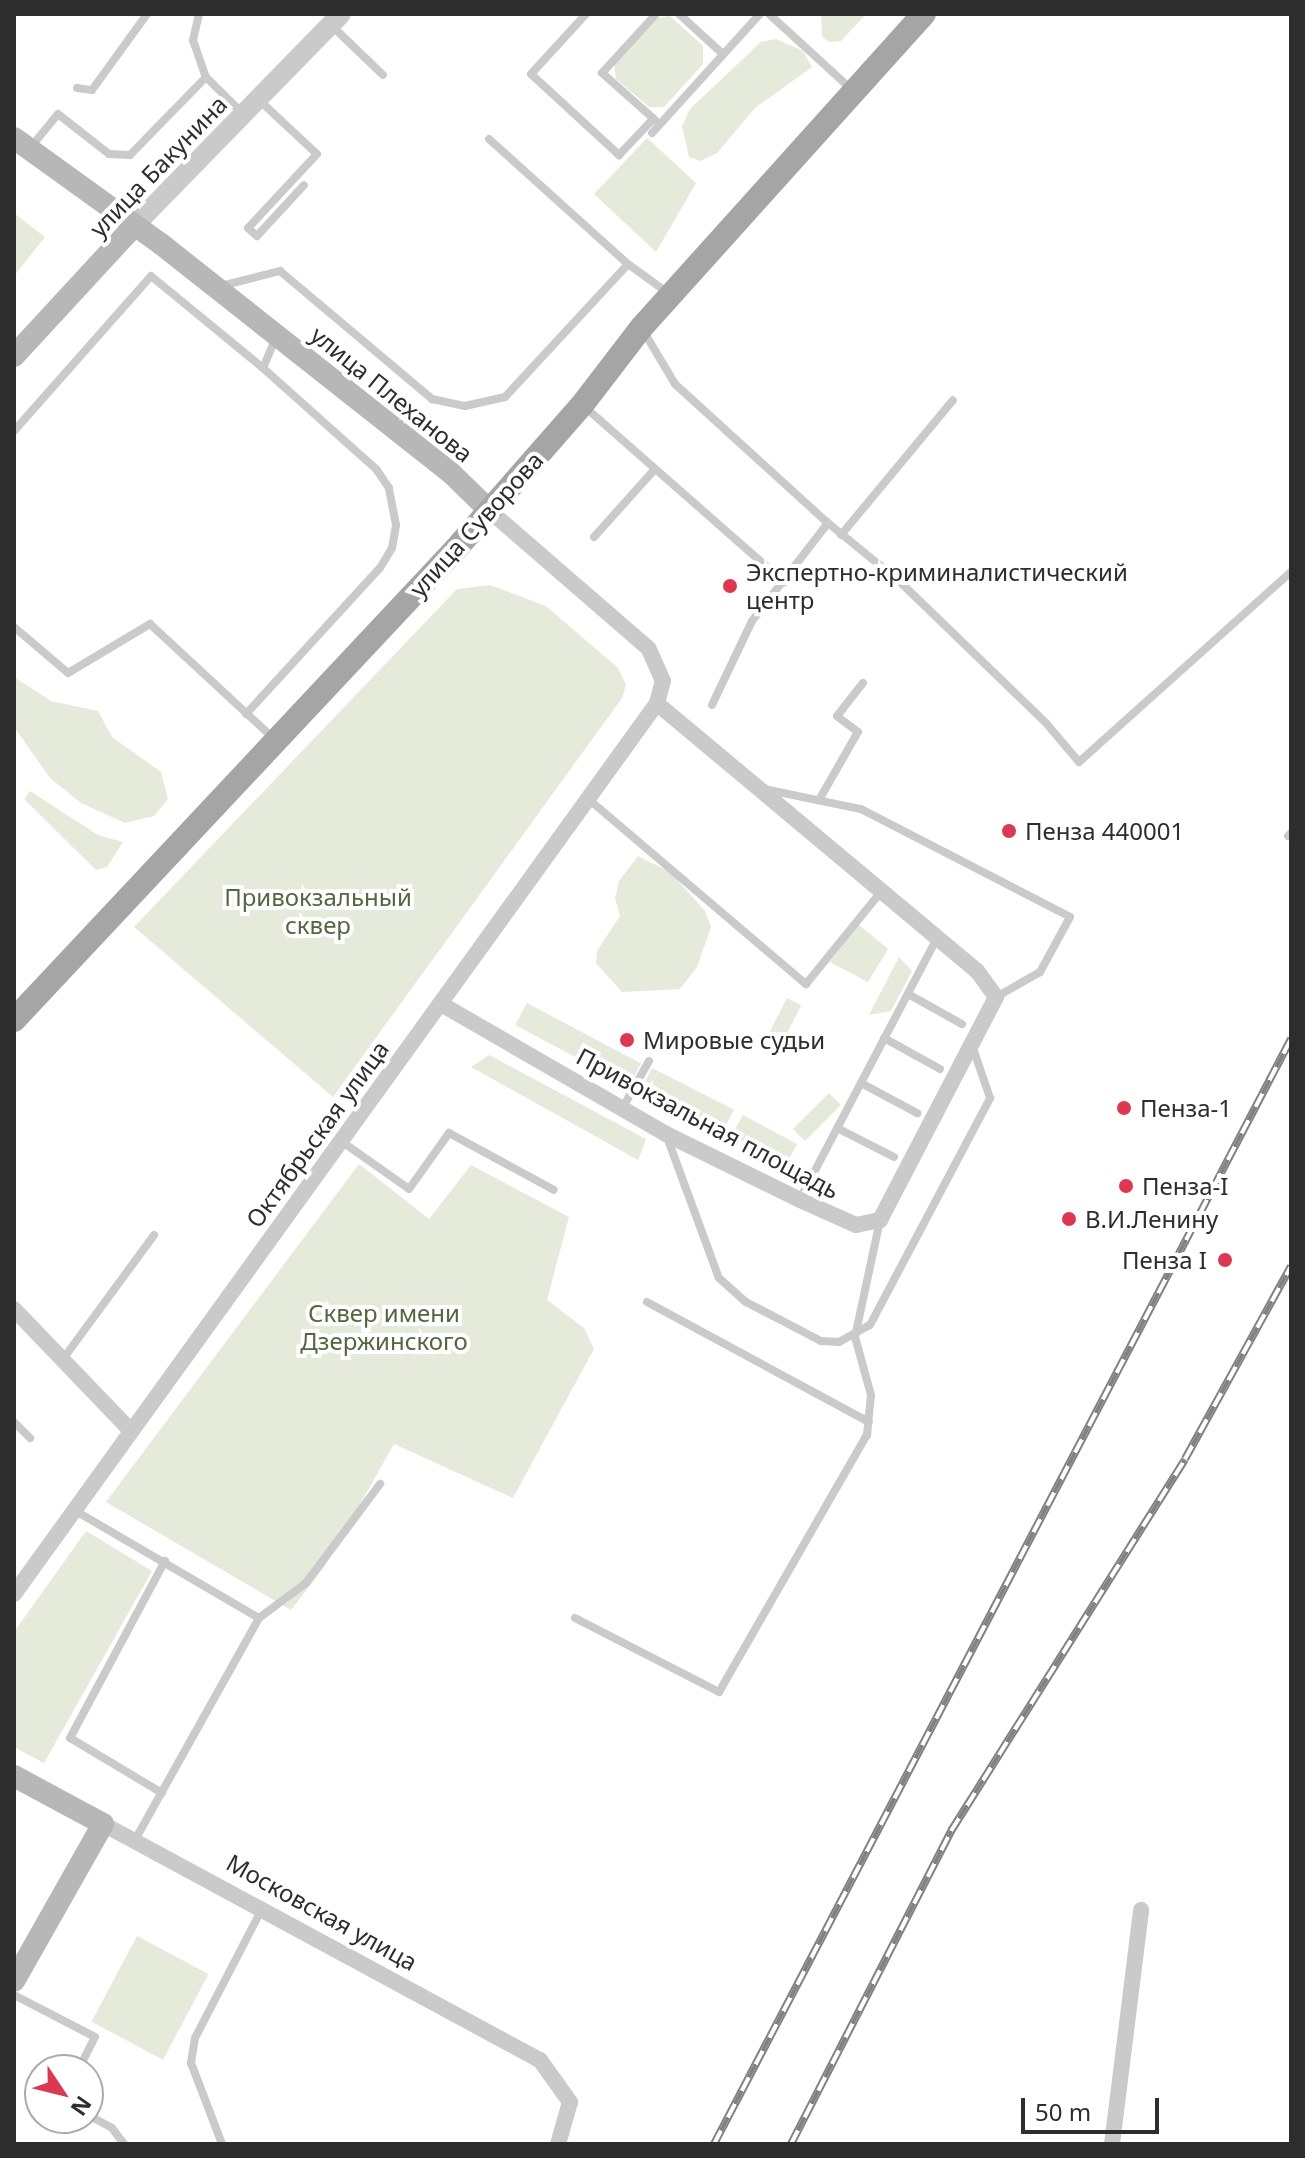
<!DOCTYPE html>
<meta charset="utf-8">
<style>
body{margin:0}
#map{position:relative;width:1305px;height:2158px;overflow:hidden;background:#fff;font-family:"Noto Sans",sans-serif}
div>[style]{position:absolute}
.green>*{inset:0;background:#e5eadb;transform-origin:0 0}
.service>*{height:8px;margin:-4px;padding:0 4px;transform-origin:4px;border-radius:4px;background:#cacaca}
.minor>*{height:16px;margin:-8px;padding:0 8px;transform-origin:8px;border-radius:8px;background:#cacaca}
.tertiary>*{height:20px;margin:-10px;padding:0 10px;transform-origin:10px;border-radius:10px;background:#cacaca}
.secondary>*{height:22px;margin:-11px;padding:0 11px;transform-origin:11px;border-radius:11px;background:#b7b7b7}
.primary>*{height:24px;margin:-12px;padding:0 12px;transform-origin:12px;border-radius:12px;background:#a5a5a5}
.rail>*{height:8px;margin-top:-4px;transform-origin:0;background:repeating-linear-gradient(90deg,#fff 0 15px,#828282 0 30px);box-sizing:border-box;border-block:2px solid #828282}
.dots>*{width:22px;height:22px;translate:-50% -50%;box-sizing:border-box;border:4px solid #fff;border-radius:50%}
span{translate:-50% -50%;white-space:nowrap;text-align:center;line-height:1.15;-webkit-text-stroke:8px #fff;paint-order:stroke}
.street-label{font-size:24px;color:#2d2d2d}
.poi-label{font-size:24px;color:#2d2d2d}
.left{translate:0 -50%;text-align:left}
.right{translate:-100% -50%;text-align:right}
.park-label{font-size:24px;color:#54663d}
.frame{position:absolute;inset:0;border:16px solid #2d2d2d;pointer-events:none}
.north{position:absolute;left:24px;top:2054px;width:80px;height:80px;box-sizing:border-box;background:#fff;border:2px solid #ababab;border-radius:50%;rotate:125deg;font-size:22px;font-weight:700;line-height:32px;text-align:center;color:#2d2d2d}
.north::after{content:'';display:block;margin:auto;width:28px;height:36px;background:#dc3852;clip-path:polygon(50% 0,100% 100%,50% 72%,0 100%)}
.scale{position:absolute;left:1021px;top:2098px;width:138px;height:36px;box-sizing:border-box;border:4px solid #2d2d2d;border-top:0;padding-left:10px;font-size:24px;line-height:28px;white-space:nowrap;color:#2d2d2d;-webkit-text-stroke:6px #fff;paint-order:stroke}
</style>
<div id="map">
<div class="green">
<i style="clip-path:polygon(821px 14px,866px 14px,841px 41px,829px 42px,822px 36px)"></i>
<i style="clip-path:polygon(670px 16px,703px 46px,703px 64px,664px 107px,649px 107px,616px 79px,614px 65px,657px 18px)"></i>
<i style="clip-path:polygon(776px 39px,803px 51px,812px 67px,755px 108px,717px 153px,700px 161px,689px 157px,682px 126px,690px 109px,761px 42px)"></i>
<i style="clip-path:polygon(647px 138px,696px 183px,656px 252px,594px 194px)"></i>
<i style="clip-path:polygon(14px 213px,45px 237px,14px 276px)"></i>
<i style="clip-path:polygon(490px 585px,546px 606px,618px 668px,626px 685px,622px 698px,333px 1097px,134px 927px,457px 589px)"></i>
<i style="clip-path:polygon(14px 677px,51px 701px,98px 711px,112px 737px,161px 772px,168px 799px,154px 816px,125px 823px,81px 803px,50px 778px,14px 727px)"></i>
<i style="clip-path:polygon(30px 791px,98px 835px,123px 842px,107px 867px,96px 870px,24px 799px)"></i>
<i style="clip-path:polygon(638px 856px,670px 872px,705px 911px,711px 927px,697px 967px,680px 989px,622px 992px,596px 963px,597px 951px,620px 916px,615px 898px,619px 881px)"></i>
<i style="clip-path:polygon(858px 924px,888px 949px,868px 982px,830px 962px)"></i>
<i style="clip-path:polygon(899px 957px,912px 971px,891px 1011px,869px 1015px)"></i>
<i style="left:787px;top:998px;width:16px;height:38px;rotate:27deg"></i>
<i style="left:527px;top:1003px;width:129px;height:25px;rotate:28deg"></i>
<i style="clip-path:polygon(489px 1055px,646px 1139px,638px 1160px,471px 1067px)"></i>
<i style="left:652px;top:1068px;width:92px;height:26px;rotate:27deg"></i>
<i style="left:829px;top:1093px;width:17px;height:51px;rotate:45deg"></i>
<i style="clip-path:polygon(743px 1115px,797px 1144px,788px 1161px,731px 1136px)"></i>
<i style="clip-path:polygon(359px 1164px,429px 1219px,471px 1165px,569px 1217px,547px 1300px,584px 1328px,594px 1349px,513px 1498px,394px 1444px,325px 1566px,291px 1610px,106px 1502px)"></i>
<i style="clip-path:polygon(86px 1531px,152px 1571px,44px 1763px,14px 1747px,14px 1632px)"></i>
<i style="left:137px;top:1936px;width:81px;height:97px;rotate:28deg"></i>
</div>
<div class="service">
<i style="left:199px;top:14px;width:27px;rotate:103deg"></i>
<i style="left:193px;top:40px;width:39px;rotate:71deg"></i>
<i style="left:206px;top:77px;width:54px;rotate:45deg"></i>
<i style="left:586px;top:14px;width:81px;rotate:132.5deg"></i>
<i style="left:531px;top:74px;width:120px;rotate:42.6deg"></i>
<i style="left:619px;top:155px;width:50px;rotate:-46.6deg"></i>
<i style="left:679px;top:14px;width:59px;rotate:42.3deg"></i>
<i style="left:769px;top:14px;width:111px;rotate:42.4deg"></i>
<i style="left:331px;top:25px;width:72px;rotate:43.9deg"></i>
<i style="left:77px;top:88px;width:15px;rotate:8deg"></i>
<i style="left:92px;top:90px;width:94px;rotate:-54.1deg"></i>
<i style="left:259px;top:100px;width:79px;rotate:43deg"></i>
<i style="left:317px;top:154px;width:101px;rotate:133deg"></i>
<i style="left:248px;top:228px;width:12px;rotate:42deg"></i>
<i style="left:257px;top:236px;width:69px;rotate:-47.3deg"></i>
<i style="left:655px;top:120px;width:71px;rotate:-138.4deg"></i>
<i style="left:602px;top:73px;width:80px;rotate:-47.5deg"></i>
<i style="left:652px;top:133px;width:161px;rotate:-47.8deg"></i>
<i style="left:489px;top:139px;width:187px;rotate:42deg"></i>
<i style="left:30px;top:148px;width:44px;rotate:-50.5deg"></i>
<i style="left:58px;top:114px;width:65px;rotate:38.1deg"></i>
<i style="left:109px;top:154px;width:21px;rotate:3deg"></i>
<i style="left:130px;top:155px;width:109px;rotate:-45.7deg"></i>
<i style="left:221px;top:286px;width:61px;rotate:-14.3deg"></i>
<i style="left:280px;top:271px;width:199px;rotate:40.1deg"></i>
<i style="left:432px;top:399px;width:34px;rotate:12deg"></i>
<i style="left:465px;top:406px;width:41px;rotate:-12.7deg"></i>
<i style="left:505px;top:397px;width:181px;rotate:-47.2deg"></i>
<i style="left:628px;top:264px;width:49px;rotate:35.9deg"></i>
<i style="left:644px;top:332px;width:61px;rotate:59.2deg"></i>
<i style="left:675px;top:384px;width:207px;rotate:42.3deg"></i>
<i style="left:828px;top:523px;width:124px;rotate:127.8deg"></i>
<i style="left:752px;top:621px;width:93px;rotate:115.5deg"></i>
<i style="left:586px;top:408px;width:264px;rotate:41.3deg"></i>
<i style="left:14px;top:431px;width:207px;rotate:-48.5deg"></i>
<i style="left:151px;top:276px;width:145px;rotate:39.4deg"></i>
<i style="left:828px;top:523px;width:90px;rotate:39.2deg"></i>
<i style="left:898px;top:580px;width:206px;rotate:44deg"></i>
<i style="left:1046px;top:723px;width:51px;rotate:49.8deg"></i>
<i style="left:1079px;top:762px;width:285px;rotate:-41.9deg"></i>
<i style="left:841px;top:535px;width:175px;rotate:-50.3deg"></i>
<i style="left:594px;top:537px;width:91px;rotate:-48.1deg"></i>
<i style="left:14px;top:627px;width:71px;rotate:40.4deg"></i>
<i style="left:68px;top:673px;width:96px;rotate:-30.9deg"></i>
<i style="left:150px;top:624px;width:169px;rotate:42.8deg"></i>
<i style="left:246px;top:714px;width:198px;rotate:-47.5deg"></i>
<i style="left:380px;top:568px;width:23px;rotate:-59deg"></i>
<i style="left:392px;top:548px;width:23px;rotate:-80deg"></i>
<i style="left:396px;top:525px;width:38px;rotate:-101deg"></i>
<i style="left:389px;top:488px;width:23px;rotate:-124deg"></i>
<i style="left:376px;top:469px;width:152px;rotate:-138.2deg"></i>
<i style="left:263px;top:368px;width:34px;rotate:-67deg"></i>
<i style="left:764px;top:789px;width:99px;rotate:11.7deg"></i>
<i style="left:861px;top:809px;width:235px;rotate:27.3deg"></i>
<i style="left:1070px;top:917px;width:63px;rotate:118.6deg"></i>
<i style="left:1040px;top:972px;width:51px;rotate:150.4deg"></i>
<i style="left:586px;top:797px;width:289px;rotate:40.4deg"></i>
<i style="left:806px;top:984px;width:117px;rotate:-50.9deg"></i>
<i style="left:819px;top:800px;width:78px;rotate:-60.2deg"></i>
<i style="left:858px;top:732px;width:26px;rotate:-143deg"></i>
<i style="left:837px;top:716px;width:42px;rotate:-51.8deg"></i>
<i style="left:1288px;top:836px;width:4px;rotate:-45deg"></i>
<i style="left:908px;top:994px;width:62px;rotate:29.1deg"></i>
<i style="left:884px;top:1038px;width:64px;rotate:29deg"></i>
<i style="left:861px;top:1083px;width:64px;rotate:28.2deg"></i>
<i style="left:622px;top:1109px;width:55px;rotate:-60.6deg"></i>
<i style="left:837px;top:1128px;width:64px;rotate:27deg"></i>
<i style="left:667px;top:1137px;width:150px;rotate:69.8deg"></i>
<i style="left:719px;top:1278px;width:36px;rotate:42deg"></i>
<i style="left:746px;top:1302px;width:85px;rotate:27.5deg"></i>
<i style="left:821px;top:1341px;width:18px;rotate:3deg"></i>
<i style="left:839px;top:1342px;width:35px;rotate:-29deg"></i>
<i style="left:870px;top:1325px;width:257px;rotate:-62.1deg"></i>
<i style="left:990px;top:1098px;width:56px;rotate:-108.8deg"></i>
<i style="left:341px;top:1141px;width:83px;rotate:35.2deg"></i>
<i style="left:409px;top:1189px;width:69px;rotate:-54.5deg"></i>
<i style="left:449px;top:1133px;width:119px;rotate:28.5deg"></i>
<i style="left:800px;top:1199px;width:293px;rotate:-62.3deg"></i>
<i style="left:647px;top:1302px;width:252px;rotate:28.4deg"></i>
<i style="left:63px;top:1359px;width:154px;rotate:-53.7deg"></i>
<i style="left:14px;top:1422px;width:23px;rotate:45deg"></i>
<i style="left:74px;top:1510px;width:214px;rotate:30.3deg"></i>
<i style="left:575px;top:1618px;width:162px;rotate:27.2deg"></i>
<i style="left:719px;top:1692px;width:297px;rotate:-60.1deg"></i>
<i style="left:867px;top:1435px;width:40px;rotate:-84.3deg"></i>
<i style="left:871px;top:1395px;width:60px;rotate:-105.4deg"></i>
<i style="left:855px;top:1337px;width:120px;rotate:-77.9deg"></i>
<i style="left:162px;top:1793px;width:107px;rotate:-149.1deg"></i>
<i style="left:70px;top:1738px;width:201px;rotate:-61.8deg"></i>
<i style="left:135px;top:1840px;width:254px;rotate:-60.8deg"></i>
<i style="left:259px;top:1618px;width:59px;rotate:-36.7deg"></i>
<i style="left:306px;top:1583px;width:124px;rotate:-53.2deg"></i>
<i style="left:14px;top:1995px;width:91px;rotate:27.4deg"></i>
<i style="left:95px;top:2037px;width:37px;rotate:117deg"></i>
<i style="left:88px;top:2115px;width:27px;rotate:28deg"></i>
<i style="left:112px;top:2128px;width:20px;rotate:53deg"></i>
<i style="left:222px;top:2144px;width:87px;rotate:-110.9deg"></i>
<i style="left:191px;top:2063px;width:25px;rotate:-81deg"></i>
<i style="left:195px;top:2038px;width:145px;rotate:-62.6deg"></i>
</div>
<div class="minor">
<i style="left:441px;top:1004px;width:260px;rotate:30deg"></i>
<i style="left:666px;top:1134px;width:149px;rotate:26.2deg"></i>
<i style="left:800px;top:1200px;width:61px;rotate:24.1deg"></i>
<i style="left:856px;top:1225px;width:25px;rotate:-12deg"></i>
<i style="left:880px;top:1220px;width:251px;rotate:-62.5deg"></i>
<i style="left:996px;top:997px;width:32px;rotate:-126deg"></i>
<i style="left:977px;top:971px;width:417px;rotate:-140.1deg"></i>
<i style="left:14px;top:1309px;width:168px;rotate:46.2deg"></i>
<i style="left:14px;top:1594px;width:1099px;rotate:-54.18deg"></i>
<i style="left:657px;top:703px;width:23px;rotate:-75deg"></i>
<i style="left:663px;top:681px;width:36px;rotate:-114deg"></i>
<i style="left:648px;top:648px;width:209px;rotate:-139.1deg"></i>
<i style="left:103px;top:1824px;width:497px;rotate:28.4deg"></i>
<i style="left:540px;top:2060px;width:52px;rotate:54.5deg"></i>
<i style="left:570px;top:2102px;width:44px;rotate:105.9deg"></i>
<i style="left:1112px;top:2144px;width:236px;rotate:-82.9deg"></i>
</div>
<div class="tertiary">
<i style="left:134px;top:226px;width:296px;rotate:-45.7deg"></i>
</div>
<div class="secondary">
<i style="left:14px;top:138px;width:181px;rotate:35.8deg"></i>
<i style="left:161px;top:244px;width:370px;rotate:38.3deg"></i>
<i style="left:451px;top:473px;width:54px;rotate:44.3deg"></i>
<i style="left:14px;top:356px;width:177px;rotate:-47.3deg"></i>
<i style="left:14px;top:1776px;width:101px;rotate:28.3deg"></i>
<i style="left:103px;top:1824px;width:180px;rotate:119.5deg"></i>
</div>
<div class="primary">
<i style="left:14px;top:1020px;width:643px;rotate:-46.83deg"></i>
<i style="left:454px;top:551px;width:194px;rotate:-48.8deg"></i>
<i style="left:582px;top:405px;width:97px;rotate:-52.5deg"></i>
<i style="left:641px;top:328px;width:423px;rotate:-48deg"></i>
</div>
<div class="rail">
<i style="left:714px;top:2144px;width:1247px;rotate:-62.43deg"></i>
<i style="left:791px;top:2144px;width:352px;rotate:-62.9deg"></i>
<i style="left:951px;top:1831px;width:439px;rotate:-57.8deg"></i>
<i style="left:1185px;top:1459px;width:220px;rotate:-61.2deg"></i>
</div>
<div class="dots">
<i style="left:730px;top:586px;background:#dc3852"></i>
<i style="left:1009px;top:831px;background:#dc3852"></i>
<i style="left:627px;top:1040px;background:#dc3852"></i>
<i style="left:1124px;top:1108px;background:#dc3852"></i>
<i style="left:1126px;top:1186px;background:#dc3852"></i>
<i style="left:1069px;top:1219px;background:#dc3852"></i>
<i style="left:1225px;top:1260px;background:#dc3852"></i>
</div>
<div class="street-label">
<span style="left:158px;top:166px;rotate:-46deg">улица Бакунина</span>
<span style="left:392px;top:394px;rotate:39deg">улица Плеханова</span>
<span style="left:476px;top:524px;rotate:-48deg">улица Суворова</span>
<span style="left:708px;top:1123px;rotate:28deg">Привокзальная площадь</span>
<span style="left:317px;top:1134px;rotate:-54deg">Октябрьская улица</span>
<span style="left:322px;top:1912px;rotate:29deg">Московская улица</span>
</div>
<div class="poi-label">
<span class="left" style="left:746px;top:586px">Экспертно-криминалистический<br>центр</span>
<span class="left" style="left:1025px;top:831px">Пенза 440001</span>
<span class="left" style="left:643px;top:1040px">Мировые судьи</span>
<span class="left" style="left:1140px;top:1108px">Пенза-1</span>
<span class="left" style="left:1142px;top:1186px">Пенза-I</span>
<span class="left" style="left:1085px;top:1219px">В.И.Ленину</span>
<span class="right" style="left:1207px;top:1260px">Пенза I</span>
</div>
<div class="park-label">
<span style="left:318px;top:911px">Привокзальный<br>сквер</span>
<span style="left:384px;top:1327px">Сквер имени<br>Дзержинского</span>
</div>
<div class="frame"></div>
<div class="north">N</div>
<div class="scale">50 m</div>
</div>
